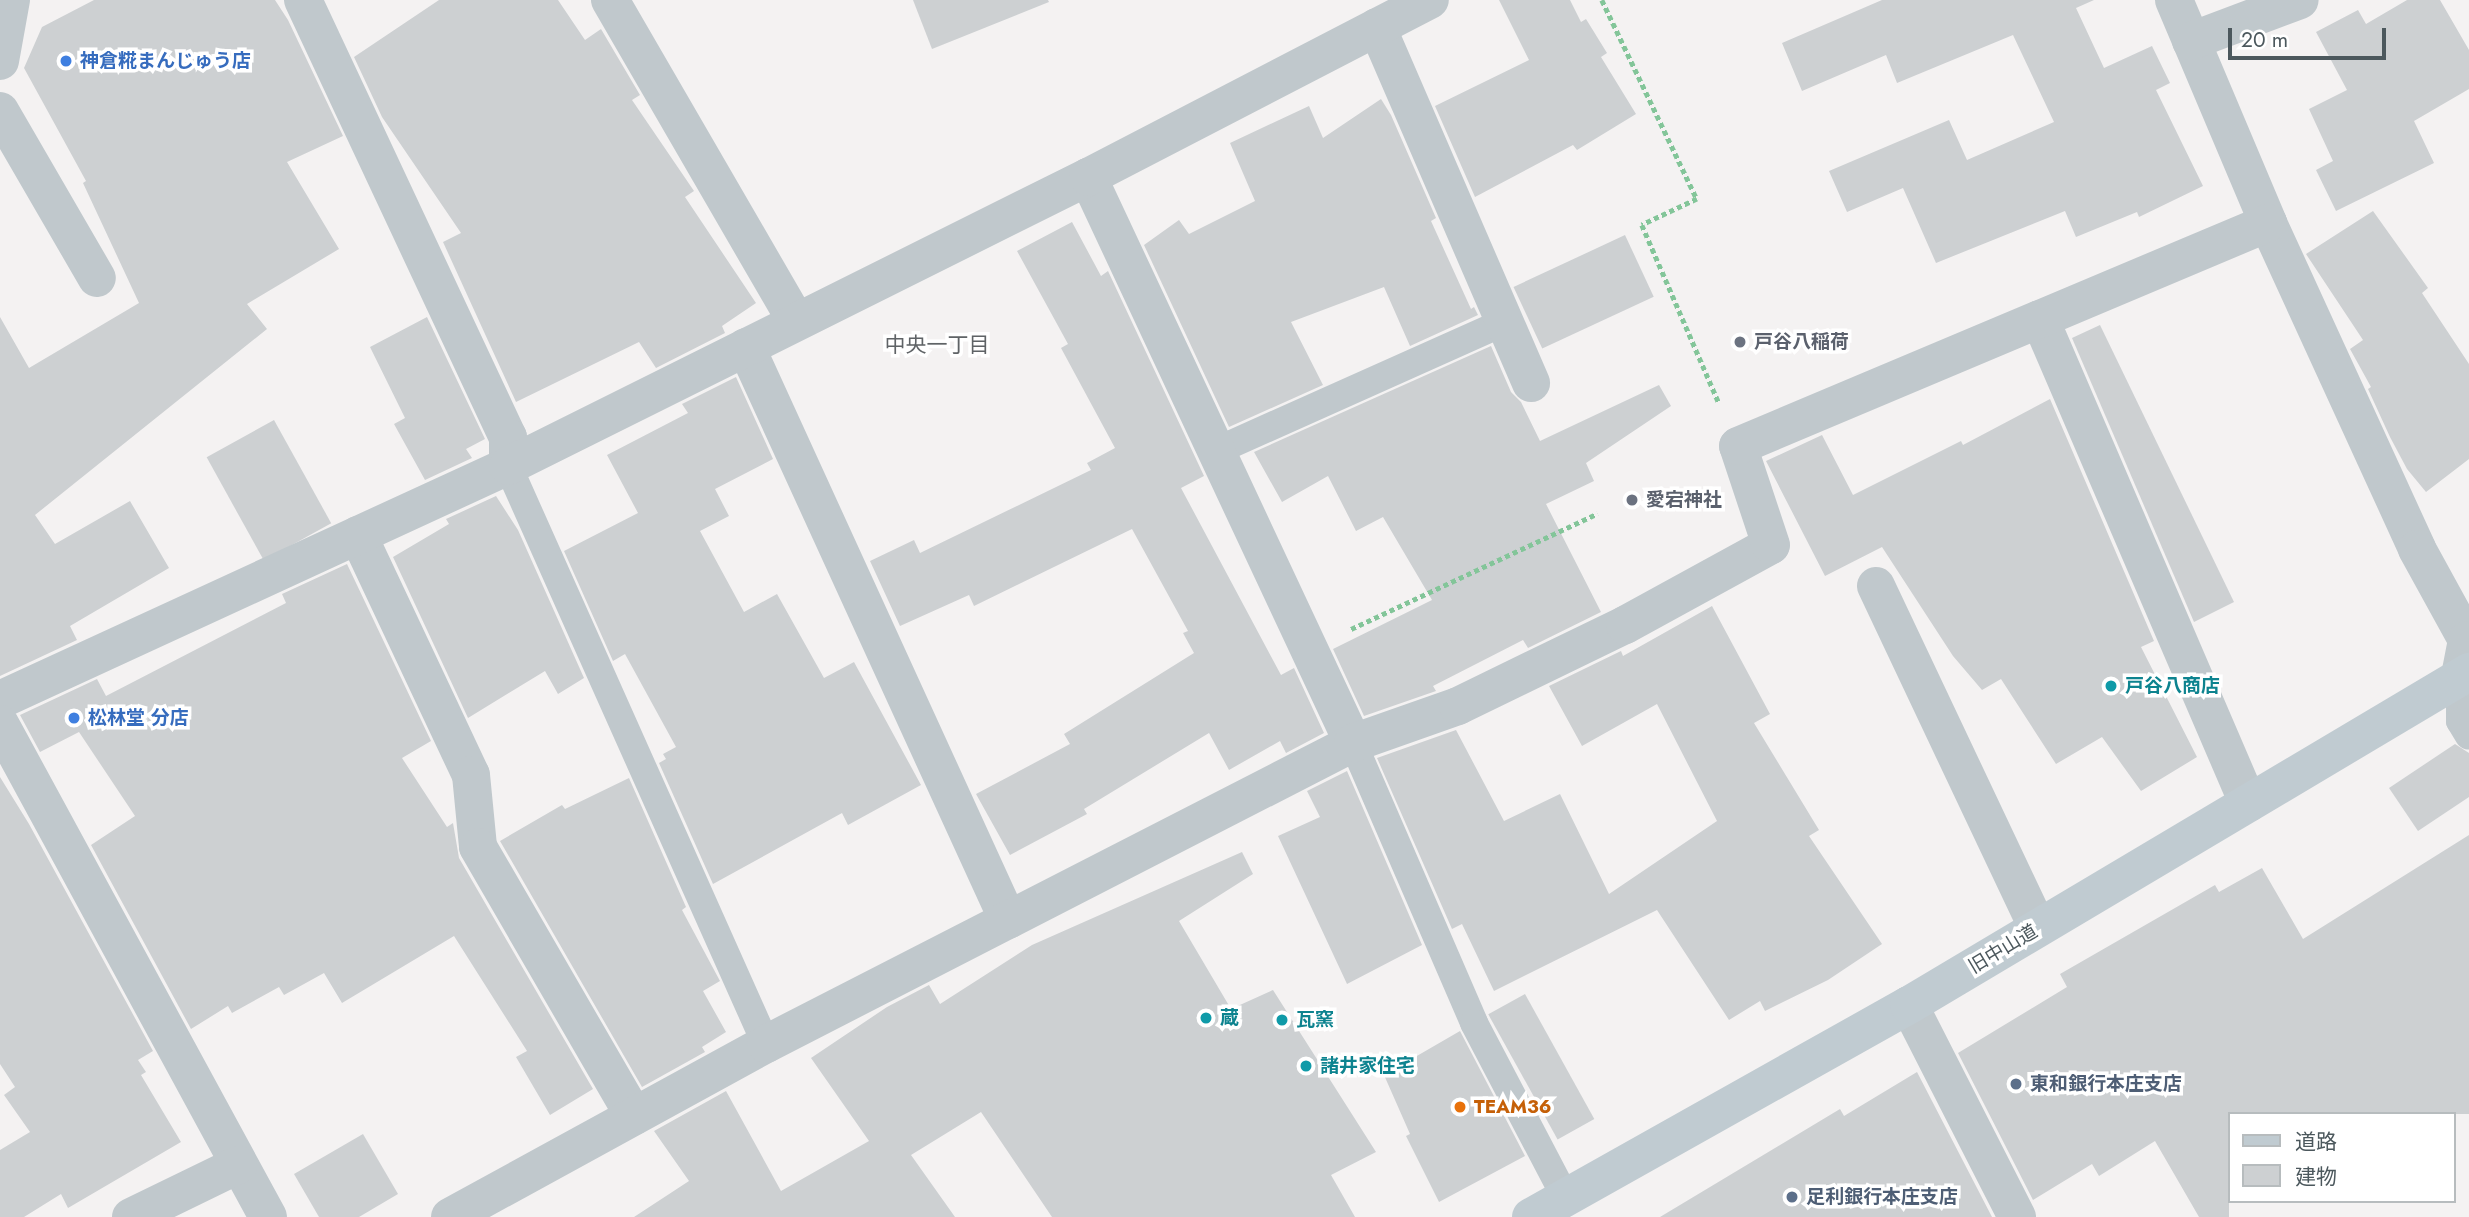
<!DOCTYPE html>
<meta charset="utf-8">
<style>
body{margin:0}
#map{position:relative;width:2469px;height:1217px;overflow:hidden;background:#f4f2f2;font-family:Jost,"Noto Sans JP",sans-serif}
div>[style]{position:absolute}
.building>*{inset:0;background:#cdd0d2;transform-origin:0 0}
.path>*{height:4.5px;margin-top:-2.25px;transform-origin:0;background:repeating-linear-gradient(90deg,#83c599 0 5px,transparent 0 8.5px)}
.lane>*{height:28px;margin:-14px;padding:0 14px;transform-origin:14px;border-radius:14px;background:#c0c8cc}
.street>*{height:38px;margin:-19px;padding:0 19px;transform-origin:19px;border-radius:19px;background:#c0c8cc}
.secondary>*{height:38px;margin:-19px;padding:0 19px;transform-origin:19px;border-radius:19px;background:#c0cbd1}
.dots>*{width:19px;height:19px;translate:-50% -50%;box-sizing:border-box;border:4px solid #fff;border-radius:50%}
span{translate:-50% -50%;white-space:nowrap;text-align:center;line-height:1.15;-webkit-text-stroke:7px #fff;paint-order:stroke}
.shop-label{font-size:19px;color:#366cbe;font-weight:700}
.left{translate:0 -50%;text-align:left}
.worship-label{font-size:19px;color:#5b616d;font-weight:700}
.culture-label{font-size:19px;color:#0d838f;font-weight:700}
.street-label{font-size:19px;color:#4c585d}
.service-label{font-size:19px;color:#4e5e75;font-weight:700}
.food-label{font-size:19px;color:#c56008;font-weight:700}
.neighbourhood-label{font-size:21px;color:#5f6366}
.legend{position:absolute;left:2228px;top:1112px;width:228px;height:91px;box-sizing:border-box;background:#fff;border:2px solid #b7bcbe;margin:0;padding:9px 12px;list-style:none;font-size:21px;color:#4c585d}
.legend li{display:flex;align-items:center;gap:14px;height:35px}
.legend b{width:35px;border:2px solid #b7bcbe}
.scale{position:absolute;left:2228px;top:28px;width:158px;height:32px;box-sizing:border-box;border:4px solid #4c585d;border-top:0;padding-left:9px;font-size:21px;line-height:24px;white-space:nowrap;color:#4c585d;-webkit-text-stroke:5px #fff;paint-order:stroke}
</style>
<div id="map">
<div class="building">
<i style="clip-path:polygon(94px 0,275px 0,288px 20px,343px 136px,287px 162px,339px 249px,247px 304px,267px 329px,35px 515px,55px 544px,130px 501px,169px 568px,70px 626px,77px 640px,0 676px,0 317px,29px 368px,139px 303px,83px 183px,86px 181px,24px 68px,42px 27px)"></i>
<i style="clip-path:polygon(439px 0,558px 0,585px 40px,601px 29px,640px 95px,632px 100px,694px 191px,685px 197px,756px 303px,722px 326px,725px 333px,656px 368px,639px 342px,516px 402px,443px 242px,461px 233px,382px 117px,354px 57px)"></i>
<i style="clip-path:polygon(913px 0,1048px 0,1049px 2px,932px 49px)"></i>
<i style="clip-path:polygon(1499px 0,1570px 0,1581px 22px,1586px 19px,1607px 53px,1601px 57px,1636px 114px,1577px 150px,1573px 145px,1475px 197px,1435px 106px,1529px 60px)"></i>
<i style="clip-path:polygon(1882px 0,2094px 0,2076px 8px,2104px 68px,2152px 46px,2170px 83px,2156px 90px,2203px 186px,2139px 217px,2137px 212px,2076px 237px,2065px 211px,1936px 263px,1903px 188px,1847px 212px,1829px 171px,1949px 120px,1967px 160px,2054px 122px,2013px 35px,1897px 83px,1886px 55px,1802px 91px,1782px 43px)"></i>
<i style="clip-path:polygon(2407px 0,2440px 0,2469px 50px,2469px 89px,2414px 121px,2434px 163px,2336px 211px,2316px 170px,2333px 161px,2309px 109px,2347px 90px,2316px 32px,2358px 10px,2366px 24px)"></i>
<i style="clip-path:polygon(1381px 99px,1391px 115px,1436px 218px,1431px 221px,1471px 309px,1474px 307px,1478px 315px,1410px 346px,1384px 287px,1291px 322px,1323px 385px,1229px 427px,1144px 245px,1179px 220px,1189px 234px,1255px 201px,1230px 143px,1309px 106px,1323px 138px)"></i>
<i style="clip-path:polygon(2373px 211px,2428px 288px,2422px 293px,2469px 364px,2469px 459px,2426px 492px,2407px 469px,2390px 437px,2368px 389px,2371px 387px,2350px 349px,2363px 340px,2306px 254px)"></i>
<i style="clip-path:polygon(1072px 222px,1101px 276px,1108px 271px,1204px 476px,1181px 488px,1281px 675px,1294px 668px,1324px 733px,1286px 753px,1280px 741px,1229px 770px,1209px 733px,1084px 809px,1087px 814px,1010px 855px,976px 794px,1070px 744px,1064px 734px,1194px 653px,1183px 633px,1188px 631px,1132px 529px,974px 606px,969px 595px,900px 626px,870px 561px,914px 540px,920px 553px,1091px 470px,1087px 463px,1115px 448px,1061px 348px,1068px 344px,1017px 251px)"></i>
<i style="left:1625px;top:235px;width:68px;height:123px;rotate:65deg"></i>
<i style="clip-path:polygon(427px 317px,485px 439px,466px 449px,472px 458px,425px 480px,394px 424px,405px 418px,370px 347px)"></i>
<i style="clip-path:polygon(2100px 325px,2234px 602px,2194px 622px,2072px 338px)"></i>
<i style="clip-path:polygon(1491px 346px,1511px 392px,1521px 402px,1540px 441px,1659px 385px,1671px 406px,1586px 463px,1594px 481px,1546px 504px,1601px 612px,1528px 648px,1523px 640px,1433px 686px,1436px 691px,1364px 716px,1333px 649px,1432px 600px,1383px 517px,1356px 531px,1328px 476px,1282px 502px,1254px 452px)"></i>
<i style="clip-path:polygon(736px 377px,773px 459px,715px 489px,729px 516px,700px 531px,744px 612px,777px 594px,824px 678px,854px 662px,921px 785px,848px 825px,842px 813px,713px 884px,659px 763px,666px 759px,663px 754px,676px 747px,625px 654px,613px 661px,564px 551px,638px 513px,607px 455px,688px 413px,682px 404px)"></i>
<i style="clip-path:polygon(2050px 399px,2154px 641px,2141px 647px,2197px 757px,2141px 791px,2102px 737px,2056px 764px,2001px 679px,1982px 690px,1953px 656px,1882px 547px,1825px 576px,1766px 461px,1822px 435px,1853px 495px,1961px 441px,1963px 445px)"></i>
<i style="left:274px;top:420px;width:118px;height:77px;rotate:61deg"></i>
<i style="clip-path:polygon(496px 496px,518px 530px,584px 678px,558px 694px,545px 671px,468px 718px,393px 557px,449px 524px,446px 519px)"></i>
<i style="clip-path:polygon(347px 564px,431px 741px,402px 758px,447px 827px,453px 823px,459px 858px,593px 1089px,550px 1115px,516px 1057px,527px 1051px,454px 936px,342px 1003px,324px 973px,284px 995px,279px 987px,232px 1013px,228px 1006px,191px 1029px,91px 845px,135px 816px,79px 732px,40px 752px,20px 715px,97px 679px,106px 696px,286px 603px,282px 594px)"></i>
<i style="clip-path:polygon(1712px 606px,1770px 714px,1754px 723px,1819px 830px,1809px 836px,1882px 944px,1828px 980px,1765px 1011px,1760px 1001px,1729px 1020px,1657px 910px,1494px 991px,1462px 924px,1452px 929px,1377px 758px,1456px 730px,1504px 821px,1560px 794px,1609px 894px,1717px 821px,1657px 704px,1582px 746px,1549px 686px,1621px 651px,1623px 656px)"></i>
<i style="clip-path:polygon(2455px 744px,2469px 753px,2469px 797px,2418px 831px,2389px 788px)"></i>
<i style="clip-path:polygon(1347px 771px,1422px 945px,1347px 984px,1278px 836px,1320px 817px,1307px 791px)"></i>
<i style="clip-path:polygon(0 777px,29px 824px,153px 1051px,138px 1060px,146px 1072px,141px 1075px,181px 1142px,68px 1208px,61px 1194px,24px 1217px,0 1217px,0 1150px,30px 1132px,4px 1095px,15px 1087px,0 1064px)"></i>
<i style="clip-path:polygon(629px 778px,686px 907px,682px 910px,720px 981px,703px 991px,726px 1032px,702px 1047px,705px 1052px,642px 1087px,500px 841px,562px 805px,565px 809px)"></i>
<i style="clip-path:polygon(2469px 835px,2469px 1114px,2229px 1114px,2229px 1217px,2199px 1217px,2155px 1141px,2099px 1176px,2092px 1164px,2033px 1200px,1958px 1053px,2067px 987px,2060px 974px,2215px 885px,2219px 892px,2262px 868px,2303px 939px)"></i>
<i style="clip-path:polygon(1242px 852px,1253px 874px,1179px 921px,1231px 1009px,1273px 990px,1376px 1152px,1331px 1175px,1355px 1217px,1052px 1217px,981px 1112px,911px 1155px,955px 1217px,634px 1217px,689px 1181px,654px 1131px,726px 1091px,781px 1191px,869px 1141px,811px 1058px,887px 1007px,929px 985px,940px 1004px,1032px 945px)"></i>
<i style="left:1525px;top:994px;width:143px;height:42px;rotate:61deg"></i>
<i style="clip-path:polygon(1460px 1031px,1525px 1156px,1439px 1202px,1406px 1136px,1410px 1134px,1384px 1075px)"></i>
<i style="clip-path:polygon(1917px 1072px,1992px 1217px,1660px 1217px,1840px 1109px,1844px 1116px)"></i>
<i style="clip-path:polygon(363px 1134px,398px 1194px,359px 1217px,319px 1217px,294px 1174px)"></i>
</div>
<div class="path">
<i style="left:1602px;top:0;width:221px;rotate:64.5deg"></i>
<i style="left:1697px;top:199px;width:61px;rotate:154.7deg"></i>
<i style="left:1642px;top:225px;width:194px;rotate:66.6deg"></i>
<i style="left:1351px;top:629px;width:272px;rotate:-25.1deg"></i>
</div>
<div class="lane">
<i style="left:1216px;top:451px;width:316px;rotate:-24.1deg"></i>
<i style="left:508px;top:466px;width:633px;rotate:65.95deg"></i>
<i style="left:2460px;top:677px;width:44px;rotate:90deg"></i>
<i style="left:2460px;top:721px;width:17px;rotate:59deg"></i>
<i style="left:1353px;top:743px;width:305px;rotate:66.6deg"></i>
<i style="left:1474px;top:1023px;width:195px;rotate:62.3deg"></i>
</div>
<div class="street">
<i style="left:303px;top:0;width:483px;rotate:64.9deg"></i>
<i style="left:508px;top:437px;width:29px;rotate:90deg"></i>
<i style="left:610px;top:0;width:371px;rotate:59.9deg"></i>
<i style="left:2174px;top:0;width:242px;rotate:67.1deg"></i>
<i style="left:2268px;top:223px;width:358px;rotate:65.4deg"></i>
<i style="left:2417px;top:549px;width:104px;rotate:61.2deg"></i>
<i style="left:2467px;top:640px;width:38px;rotate:101deg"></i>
<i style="left:1377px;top:27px;width:388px;rotate:66.6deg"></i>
<i style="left:2191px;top:41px;width:116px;rotate:-20.6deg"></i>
<i style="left:0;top:61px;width:62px;rotate:-79.8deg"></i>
<i style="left:0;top:111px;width:193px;rotate:59.9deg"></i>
<i style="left:1088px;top:177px;width:625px;rotate:64.91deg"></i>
<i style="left:2040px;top:319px;width:527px;rotate:66.74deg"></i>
<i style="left:746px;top:347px;width:630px;rotate:65.43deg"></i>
<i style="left:358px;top:535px;width:265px;rotate:64.8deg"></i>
<i style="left:471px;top:775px;width:72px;rotate:84.4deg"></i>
<i style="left:478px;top:847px;width:311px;rotate:59.9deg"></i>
<i style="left:1876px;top:586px;width:378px;rotate:64.7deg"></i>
<i style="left:0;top:700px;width:559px;rotate:-24.73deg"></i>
<i style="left:508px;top:466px;width:648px;rotate:-26.49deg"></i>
<i style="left:1088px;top:177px;width:385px;rotate:-27.4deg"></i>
<i style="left:0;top:724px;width:561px;rotate:61.47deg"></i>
<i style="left:1909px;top:1005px;width:238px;rotate:63deg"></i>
<i style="left:131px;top:1217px;width:119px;rotate:-25.9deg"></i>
<i style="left:450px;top:1217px;width:360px;rotate:-28.7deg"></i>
<i style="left:766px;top:1044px;width:660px;rotate:-27.15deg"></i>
<i style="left:1353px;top:743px;width:111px;rotate:-19.4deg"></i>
<i style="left:1458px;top:706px;width:186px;rotate:-25.9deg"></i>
<i style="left:1625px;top:625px;width:166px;rotate:-28.7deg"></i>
<i style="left:1771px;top:545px;width:104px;rotate:-108.4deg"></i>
<i style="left:1738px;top:446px;width:575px;rotate:-22.82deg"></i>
</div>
<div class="secondary">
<i style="left:1531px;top:1217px;width:433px;rotate:-29.3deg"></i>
<i style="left:1909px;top:1005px;width:652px;rotate:-30.74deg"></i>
</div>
<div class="dots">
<i style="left:66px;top:61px;background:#3f7fe0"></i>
<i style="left:1740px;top:342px;background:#6b7280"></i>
<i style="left:1632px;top:500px;background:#6b7280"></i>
<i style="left:2111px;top:686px;background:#0f9aa8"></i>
<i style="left:74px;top:718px;background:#3f7fe0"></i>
<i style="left:1206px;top:1018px;background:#0f9aa8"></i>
<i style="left:1282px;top:1020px;background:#0f9aa8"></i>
<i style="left:1306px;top:1066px;background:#0f9aa8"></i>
<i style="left:2016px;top:1084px;background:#5c6f8a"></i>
<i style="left:1460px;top:1107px;background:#e8710a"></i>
<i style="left:1792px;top:1197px;background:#5c6f8a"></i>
</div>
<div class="shop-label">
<span class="left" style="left:80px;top:61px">神倉糀まんじゅう店</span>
<span class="left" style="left:88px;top:718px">松林堂 分店</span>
</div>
<div class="worship-label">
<span class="left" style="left:1754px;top:342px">戸谷八稲荷</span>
<span class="left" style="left:1646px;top:500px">愛宕神社</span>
</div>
<div class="culture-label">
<span class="left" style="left:2125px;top:686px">戸谷八商店</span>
<span class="left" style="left:1220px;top:1018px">蔵</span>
<span class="left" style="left:1296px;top:1020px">瓦窯</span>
<span class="left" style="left:1320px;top:1066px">諸井家住宅</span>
</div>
<div class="street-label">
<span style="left:2003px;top:949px;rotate:-31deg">旧中山道</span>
</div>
<div class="service-label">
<span class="left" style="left:2030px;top:1084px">東和銀行本庄支店</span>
<span class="left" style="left:1806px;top:1197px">足利銀行本庄支店</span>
</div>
<div class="food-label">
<span class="left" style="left:1474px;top:1107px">TEAM36</span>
</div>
<div class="neighbourhood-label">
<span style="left:937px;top:345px">中央一丁目</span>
</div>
<ul class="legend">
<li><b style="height:9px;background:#c0cbd1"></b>道路</li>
<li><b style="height:19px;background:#cdd0d2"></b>建物</li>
</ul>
<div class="scale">20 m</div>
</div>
